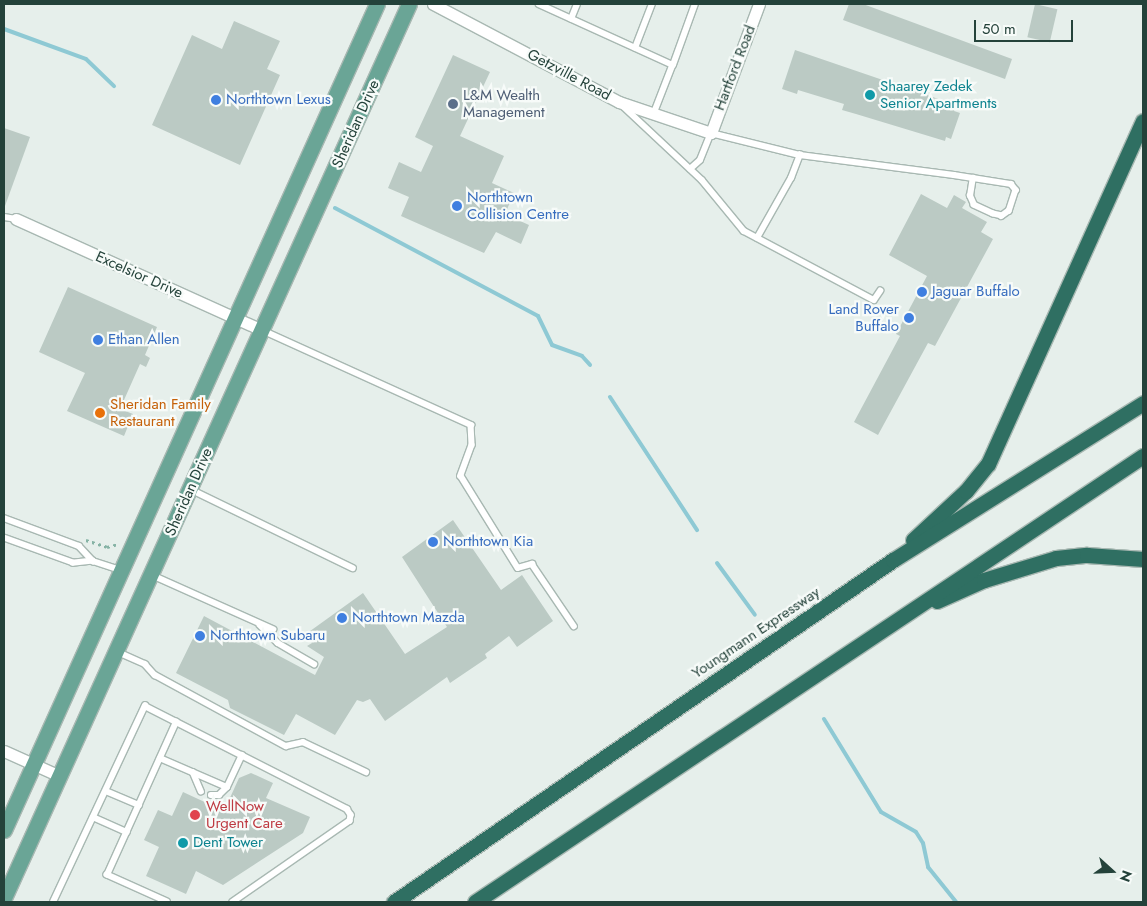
<!DOCTYPE html>
<style>
body{margin:0}
#map{position:relative;width:1147px;height:906px;overflow:hidden;background:#e6efeb;font-family:Jost,sans-serif}
div>[style]{position:absolute}
.stream>*{height:4px;margin:-2px;padding:0 2px;transform-origin:2px;border-radius:2px;background:#8ec9d4}
.building>*{inset:0;background:#bbcac4;transform-origin:0 0}
.path>*{height:2.5px;margin-top:-1.25px;transform-origin:0;background:repeating-linear-gradient(90deg,#86b3a5 0 2.5px,transparent 0 6.5px)}
.roads{filter:drop-shadow(1px 0 #a8b8b2) drop-shadow(-1px 0 #a8b8b2) drop-shadow(0 1px #a8b8b2) drop-shadow(0 -1px #a8b8b2)}
.service>*{height:5.5px;margin:-2.75px;padding:0 2.75px;transform-origin:2.75px;border-radius:2.75px;background:#fff}
.minor>*{height:11px;margin:-5.5px;padding:0 5.5px;transform-origin:5.5px;border-radius:5.5px;background:#fff}
.primary>*{height:15px;margin:-7.5px;padding:0 7.5px;transform-origin:7.5px;border-radius:7.5px;background:#6aa596}
.motorway>*{height:15px;margin:-7.5px;padding:0 7.5px;transform-origin:7.5px;border-radius:7.5px;background:#2f6f62}
.dots>*{width:14px;height:14px;translate:-50% -50%;box-sizing:border-box;border:2px solid #f7fbf9;border-radius:50%}
span{translate:-50% -50%;white-space:nowrap;text-align:center;line-height:1.15;-webkit-text-stroke:4.5px #f7fbf9;paint-order:stroke}
.street-label{font-size:15px;color:#24423a}
.culture-label{font-size:15px;color:#0d838f}
.left{translate:0 -50%;text-align:left}
.service-label{font-size:15px;color:#4e5e75}
.shop-label{font-size:15px;color:#366cbe}
.right{translate:-100% -50%;text-align:right}
.food-label{font-size:15px;color:#c56008}
.health-label{font-size:15px;color:#be3a42}
.frame{position:absolute;inset:0;border:5px solid #24423a;pointer-events:none}
.north{position:absolute;left:1087px;top:846px;width:50px;height:50px;-webkit-text-stroke:4px #f7fbf9;paint-order:stroke;rotate:110deg;font-size:14px;font-weight:700;line-height:20px;text-align:center;color:#24423a}
.north::after{content:'';display:block;margin:auto;width:18px;height:22px;background:#24423a;clip-path:polygon(50% 0,100% 100%,50% 72%,0 100%)}
.scale{position:absolute;left:974px;top:20px;width:99px;height:22px;box-sizing:border-box;border:2px solid #24423a;border-top:0;padding-left:6px;font-size:15px;line-height:18px;white-space:nowrap;color:#24423a;-webkit-text-stroke:4px #f7fbf9;paint-order:stroke}
</style>
<div id="map">
<div class="stream">
<i style="left:4px;top:29px;width:87px;rotate:20.1deg"></i>
<i style="left:86px;top:59px;width:39px;rotate:44deg"></i>
<i style="left:335px;top:208px;width:230px;rotate:28deg"></i>
<i style="left:538px;top:316px;width:32px;rotate:64deg"></i>
<i style="left:552px;top:345px;width:32px;rotate:20deg"></i>
<i style="left:582px;top:356px;width:12px;rotate:48deg"></i>
<i style="left:610px;top:397px;width:159px;rotate:56.8deg"></i>
<i style="left:717px;top:563px;width:64px;rotate:53.8deg"></i>
<i style="left:824px;top:719px;width:109px;rotate:58.5deg"></i>
<i style="left:881px;top:812px;width:40px;rotate:29.7deg"></i>
<i style="left:916px;top:832px;width:13px;rotate:58deg"></i>
<i style="left:923px;top:843px;width:25px;rotate:78deg"></i>
<i style="left:928px;top:867px;width:45px;rotate:51.3deg"></i>
</div>
<div class="building">
<i style="clip-path:polygon(849px 4px,863px 4px,1012px 59px,1005px 79px,843px 20px)"></i>
<i style="left:1035px;top:4px;width:23px;height:34px;rotate:13deg"></i>
<i style="clip-path:polygon(234px 21px,280px 41px,267px 69px,280px 75px,240px 165px,152px 125px,192px 35px,222px 49px)"></i>
<i style="clip-path:polygon(795px 50px,956px 105px,954px 111px,960px 113px,951px 139px,946px 137px,945px 141px,856px 114px,842px 110px,844px 104px,798px 90px,797px 94px,782px 89px)"></i>
<i style="clip-path:polygon(453px 55px,490px 72px,460px 136px,504px 156px,492px 183px,514px 193px,505px 214px,529px 225px,521px 244px,496px 232px,484px 253px,401px 216px,409px 197px,388px 188px,399px 162px,421px 172px,433px 146px,415px 137px)"></i>
<i style="clip-path:polygon(4px 128px,30px 137px,5px 206px,4px 205px)"></i>
<i style="clip-path:polygon(921px 194px,947px 208px,954px 195px,966px 202px,962px 208px,987px 222px,981px 232px,993px 239px,935px 346px,928px 343px,878px 435px,854px 422px,900px 336px,896px 334px,927px 276px,889px 255px)"></i>
<i style="clip-path:polygon(68px 287px,157px 327px,145px 355px,150px 358px,146px 367px,140px 364px,120px 409px,133px 414px,124px 436px,67px 411px,85px 373px,39px 352px)"></i>
<i style="clip-path:polygon(453px 520px,501px 590px,522px 575px,553px 621px,517px 647px,509px 636px,485px 654px,487px 658px,450px 683px,447px 677px,385px 721px,370px 699px,363px 702px,357px 700px,335px 735px,296px 714px,284px 735px,230px 708px,228px 700px,176px 673px,204px 616px,315px 675px,324px 657px,307px 646px,312px 643px,306px 634px,363px 593px,405px 654px,447px 627px,402px 557px)"></i>
<i style="clip-path:polygon(251px 773px,273px 783px,266px 798px,310px 817px,303px 833px,223px 885px,196px 871px,186px 894px,146px 876px,159px 847px,144px 840px,158px 810px,172px 816px,183px 792px,224px 811px,239px 778px)"></i>
</div>
<div class="path">
<i style="left:86px;top:540px;width:22px;rotate:18deg"></i>
<i style="left:107px;top:547px;width:11px;rotate:-15deg"></i>
</div>
<div class="roads">
<div class="service">
<i style="left:539px;top:4px;width:147px;rotate:24.5deg"></i>
<i style="left:673px;top:65px;width:53px;rotate:111.2deg"></i>
<i style="left:571px;top:19px;width:16px;rotate:-68deg"></i>
<i style="left:635px;top:48px;width:47px;rotate:-68.9deg"></i>
<i style="left:673px;top:65px;width:65px;rotate:-70.2deg"></i>
<i style="left:624px;top:107px;width:107px;rotate:43.1deg"></i>
<i style="left:702px;top:180px;width:66px;rotate:50.5deg"></i>
<i style="left:744px;top:231px;width:147px;rotate:28deg"></i>
<i style="left:874px;top:300px;width:11px;rotate:-56deg"></i>
<i style="left:690px;top:169px;width:13px;rotate:-42deg"></i>
<i style="left:700px;top:160px;width:29px;rotate:-68deg"></i>
<i style="left:711px;top:133px;width:92px;rotate:13.9deg"></i>
<i style="left:800px;top:155px;width:155px;rotate:7.4deg"></i>
<i style="left:954px;top:175px;width:58px;rotate:9deg"></i>
<i style="left:1011px;top:184px;width:8px;rotate:50deg"></i>
<i style="left:1016px;top:190px;width:22px;rotate:108deg"></i>
<i style="left:1009px;top:211px;width:9px;rotate:144deg"></i>
<i style="left:1002px;top:216px;width:9px;rotate:-167deg"></i>
<i style="left:993px;top:214px;width:21px;rotate:-155deg"></i>
<i style="left:974px;top:205px;width:10px;rotate:-114deg"></i>
<i style="left:970px;top:196px;width:18px;rotate:-81deg"></i>
<i style="left:4px;top:217px;width:12px;rotate:9deg"></i>
<i style="left:757px;top:238px;width:69px;rotate:-60.5deg"></i>
<i style="left:791px;top:178px;width:25px;rotate:-69deg"></i>
<i style="left:262px;top:330px;width:230px;rotate:24.4deg"></i>
<i style="left:471px;top:425px;width:20px;rotate:87deg"></i>
<i style="left:472px;top:445px;width:33px;rotate:110deg"></i>
<i style="left:461px;top:476px;width:108px;rotate:58.2deg"></i>
<i style="left:518px;top:568px;width:15px;rotate:-16deg"></i>
<i style="left:532px;top:564px;width:75px;rotate:55.9deg"></i>
<i style="left:190px;top:489px;width:181px;rotate:25.9deg"></i>
<i style="left:4px;top:518px;width:80px;rotate:20.5deg"></i>
<i style="left:79px;top:546px;width:21px;rotate:47deg"></i>
<i style="left:93px;top:561px;width:20px;rotate:174deg"></i>
<i style="left:73px;top:563px;width:73px;rotate:-160.1deg"></i>
<i style="left:93px;top:561px;width:28px;rotate:18deg"></i>
<i style="left:152px;top:575px;width:133px;rotate:24.1deg"></i>
<i style="left:260px;top:625px;width:25px;rotate:45deg"></i>
<i style="left:278px;top:643px;width:42px;rotate:30.3deg"></i>
<i style="left:118px;top:652px;width:30px;rotate:24deg"></i>
<i style="left:145px;top:664px;width:15px;rotate:48deg"></i>
<i style="left:155px;top:675px;width:149px;rotate:28.5deg"></i>
<i style="left:286px;top:746px;width:17px;rotate:-13deg"></i>
<i style="left:303px;top:742px;width:70px;rotate:25.5deg"></i>
<i style="left:160px;top:758px;width:73px;rotate:23.4deg"></i>
<i style="left:227px;top:787px;width:35px;rotate:-65deg"></i>
<i style="left:193px;top:772px;width:21px;rotate:67deg"></i>
<i style="left:106px;top:791px;width:36px;rotate:23deg"></i>
<i style="left:211px;top:795px;width:8px"></i>
<i style="left:219px;top:795px;width:11px;rotate:-45deg"></i>
<i style="left:93px;top:817px;width:37px;rotate:24deg"></i>
<i style="left:53px;top:902px;width:217px;rotate:-64.9deg"></i>
<i style="left:145px;top:706px;width:227px;rotate:27deg"></i>
<i style="left:347px;top:809px;width:7px;rotate:56deg"></i>
<i style="left:351px;top:815px;width:6px;rotate:99deg"></i>
<i style="left:350px;top:821px;width:142px;rotate:145.3deg"></i>
<i style="left:167px;top:902px;width:66px;rotate:-155.8deg"></i>
<i style="left:107px;top:875px;width:168px;rotate:-65.7deg"></i>
</div>
<div class="minor">
<i style="left:433px;top:4px;width:210px;rotate:27.8deg"></i>
<i style="left:619px;top:102px;width:97px;rotate:18.6deg"></i>
<i style="left:711px;top:133px;width:138px;rotate:-69.6deg"></i>
<i style="left:16px;top:219px;width:270px;rotate:24.3deg"></i>
<i style="left:4px;top:751px;width:61px;rotate:24.1deg"></i>
</div>
<div class="primary">
<i style="left:4px;top:830px;width:906px;rotate:-65.7deg"></i>
<i style="left:4px;top:898px;width:981px;rotate:-65.63deg"></i>
</div>
<div class="motorway">
<i style="left:913px;top:540px;width:72px;rotate:-42.8deg"></i>
<i style="left:966px;top:491px;width:35px;rotate:-51deg"></i>
<i style="left:988px;top:464px;width:376px;rotate:-65.7deg"></i>
<i style="left:937px;top:601px;width:51px;rotate:-24.1deg"></i>
<i style="left:984px;top:580px;width:75px;rotate:-17deg"></i>
<i style="left:1056px;top:558px;width:31px;rotate:-6deg"></i>
<i style="left:1087px;top:555px;width:56px;rotate:4.1deg"></i>
<i style="left:394px;top:902px;width:605px;rotate:-34.43deg"></i>
<i style="left:893px;top:560px;width:295px;rotate:-32.1deg"></i>
<i style="left:475px;top:902px;width:803px;rotate:-33.73deg"></i>
</div>
</div>
<div class="dots">
<i style="left:870px;top:95px;background:#0f9aa8"></i>
<i style="left:216px;top:100px;background:#3f7fe0"></i>
<i style="left:453px;top:104px;background:#5c6f8a"></i>
<i style="left:457px;top:206px;background:#3f7fe0"></i>
<i style="left:922px;top:292px;background:#3f7fe0"></i>
<i style="left:909px;top:318px;background:#3f7fe0"></i>
<i style="left:98px;top:340px;background:#3f7fe0"></i>
<i style="left:100px;top:413px;background:#e8710a"></i>
<i style="left:433px;top:542px;background:#3f7fe0"></i>
<i style="left:342px;top:618px;background:#3f7fe0"></i>
<i style="left:200px;top:636px;background:#3f7fe0"></i>
<i style="left:195px;top:815px;background:#e0444e"></i>
<i style="left:183px;top:843px;background:#0f9aa8"></i>
</div>
<div class="street-label">
<span style="left:735px;top:68px;rotate:-69deg">Hartford Road</span>
<span style="left:569px;top:75px;rotate:28deg">Getzville Road</span>
<span style="left:356px;top:124px;rotate:-66deg">Sheridan Drive</span>
<span style="left:139px;top:275px;rotate:24deg">Excelsior Drive</span>
<span style="left:189px;top:492px;rotate:-66deg">Sheridan Drive</span>
<span style="left:756px;top:633px;rotate:-34deg">Youngmann Expressway</span>
</div>
<div class="culture-label">
<span class="left" style="left:880px;top:95px">Shaarey Zedek<br>Senior Apartments</span>
<span class="left" style="left:193px;top:843px">Dent Tower</span>
</div>
<div class="service-label">
<span class="left" style="left:463px;top:104px">L&amp;M Wealth<br>Management</span>
</div>
<div class="shop-label">
<span class="left" style="left:226px;top:100px">Northtown Lexus</span>
<span class="left" style="left:467px;top:206px">Northtown<br>Collision Centre</span>
<span class="left" style="left:932px;top:292px">Jaguar Buffalo</span>
<span class="right" style="left:899px;top:318px">Land Rover<br>Buffalo</span>
<span class="left" style="left:108px;top:340px">Ethan Allen</span>
<span class="left" style="left:443px;top:542px">Northtown Kia</span>
<span class="left" style="left:352px;top:618px">Northtown Mazda</span>
<span class="left" style="left:210px;top:636px">Northtown Subaru</span>
</div>
<div class="food-label">
<span class="left" style="left:110px;top:413px">Sheridan Family<br>Restaurant</span>
</div>
<div class="health-label">
<span class="left" style="left:206px;top:815px">WellNow<br>Urgent Care</span>
</div>
<div class="frame"></div>
<div class="north">N</div>
<div class="scale">50 m</div>
</div>
